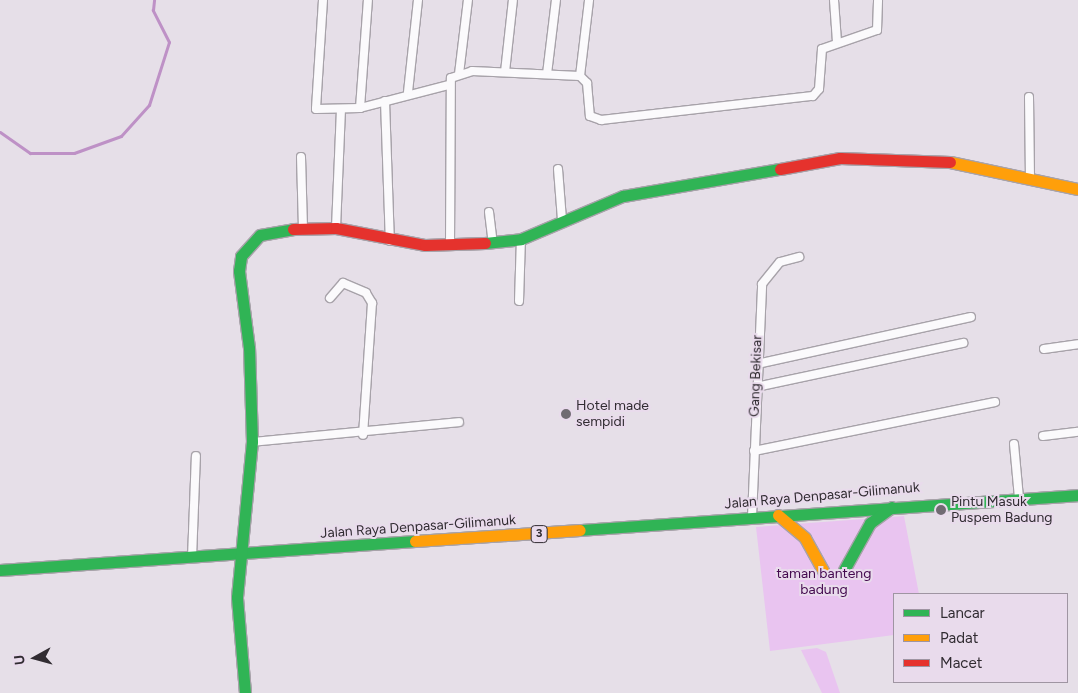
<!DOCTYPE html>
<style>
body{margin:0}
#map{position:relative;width:1078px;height:693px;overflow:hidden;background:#e6dfe8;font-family:Figtree,sans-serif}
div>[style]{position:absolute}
.green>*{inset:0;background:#e9c4f0}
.stream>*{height:3px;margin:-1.5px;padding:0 1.5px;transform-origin:1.5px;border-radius:1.5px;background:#be91c6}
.roads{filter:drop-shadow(1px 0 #a7a2a9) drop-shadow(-1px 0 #a7a2a9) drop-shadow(0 1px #a7a2a9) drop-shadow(0 -1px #a7a2a9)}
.street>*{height:8px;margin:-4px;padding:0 4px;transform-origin:4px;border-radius:4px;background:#fbfafc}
.fast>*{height:11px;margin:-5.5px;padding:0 5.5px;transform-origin:5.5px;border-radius:5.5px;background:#30b455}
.slow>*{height:11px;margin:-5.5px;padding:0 5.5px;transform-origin:5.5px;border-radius:5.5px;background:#ff9f0a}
.jam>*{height:11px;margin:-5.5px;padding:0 5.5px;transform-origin:5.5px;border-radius:5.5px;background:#e5322d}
.dots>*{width:14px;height:14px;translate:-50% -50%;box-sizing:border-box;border:2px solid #e9dbec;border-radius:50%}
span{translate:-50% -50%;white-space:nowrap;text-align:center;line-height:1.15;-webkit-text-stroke:4px #e9dbec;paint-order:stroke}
.shield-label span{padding:1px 4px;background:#e9dbec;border:1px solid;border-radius:4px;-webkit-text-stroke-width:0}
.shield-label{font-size:12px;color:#312c32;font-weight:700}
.street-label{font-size:14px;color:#312c32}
.poi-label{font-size:14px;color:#312c32}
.left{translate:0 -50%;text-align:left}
.park-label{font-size:14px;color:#440a4f}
.legend{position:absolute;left:893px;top:593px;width:175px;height:90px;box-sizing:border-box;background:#e9dbec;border:1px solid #9f95a2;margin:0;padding:6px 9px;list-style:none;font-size:15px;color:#312c32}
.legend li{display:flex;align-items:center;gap:10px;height:25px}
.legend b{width:25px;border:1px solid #9f95a2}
.north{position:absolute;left:10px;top:633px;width:50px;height:50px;-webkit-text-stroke:4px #e9dbec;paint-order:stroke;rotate:263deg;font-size:14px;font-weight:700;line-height:20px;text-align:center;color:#312c32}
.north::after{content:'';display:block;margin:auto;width:18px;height:22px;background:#312c32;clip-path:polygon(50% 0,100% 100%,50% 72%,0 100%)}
</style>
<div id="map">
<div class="green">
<i style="clip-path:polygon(904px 516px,919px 594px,894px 594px,894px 635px,770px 651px,756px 527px)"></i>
<i style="clip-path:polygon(817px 648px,826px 652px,840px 693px,822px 693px,801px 650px)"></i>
</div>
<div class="stream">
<i style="left:0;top:132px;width:37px;rotate:35deg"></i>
<i style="left:30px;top:153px;width:44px"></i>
<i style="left:74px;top:153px;width:50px;rotate:-19.9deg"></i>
<i style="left:121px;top:136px;width:42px;rotate:-47.9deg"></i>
<i style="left:149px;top:105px;width:66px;rotate:-72.4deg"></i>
<i style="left:169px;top:42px;width:36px;rotate:-117deg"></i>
<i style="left:153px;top:10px;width:10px;rotate:-84deg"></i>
</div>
<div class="roads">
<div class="street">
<i style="left:323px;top:0;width:109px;rotate:93.7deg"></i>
<i style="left:316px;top:109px;width:44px;rotate:-1.3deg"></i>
<i style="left:360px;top:108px;width:91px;rotate:-14.6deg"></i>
<i style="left:834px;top:0;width:42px;rotate:85.9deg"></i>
<i style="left:505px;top:72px;width:72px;rotate:-83.7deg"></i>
<i style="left:459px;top:74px;width:75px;rotate:-83.1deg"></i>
<i style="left:547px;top:74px;width:75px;rotate:-83.1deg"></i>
<i style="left:580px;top:76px;width:10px;rotate:45deg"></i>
<i style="left:587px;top:83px;width:33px;rotate:85deg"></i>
<i style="left:590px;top:116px;width:12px;rotate:20deg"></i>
<i style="left:601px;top:120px;width:213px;rotate:-6.5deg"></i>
<i style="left:813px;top:96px;width:9px;rotate:-49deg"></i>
<i style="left:819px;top:89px;width:40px;rotate:-85.7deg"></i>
<i style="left:822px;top:49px;width:58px;rotate:-19.1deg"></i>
<i style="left:877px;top:30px;width:30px;rotate:-88deg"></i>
<i style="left:408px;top:92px;width:93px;rotate:-83.8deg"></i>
<i style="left:1029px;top:97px;width:83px;rotate:89.3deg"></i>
<i style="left:385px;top:101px;width:140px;rotate:88deg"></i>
<i style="left:360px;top:108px;width:108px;rotate:-85.8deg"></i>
<i style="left:301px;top:157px;width:70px;rotate:88.4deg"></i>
<i style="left:558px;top:169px;width:51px;rotate:85.5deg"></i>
<i style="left:489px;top:212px;width:31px;rotate:83deg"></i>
<i style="left:336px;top:228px;width:118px;rotate:-87.6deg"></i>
<i style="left:450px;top:246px;width:168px;rotate:-89.7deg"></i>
<i style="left:451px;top:78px;width:22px;rotate:-18deg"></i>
<i style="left:472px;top:71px;width:108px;rotate:2.7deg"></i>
<i style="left:580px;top:76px;width:77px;rotate:-83.2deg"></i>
<i style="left:330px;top:298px;width:20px;rotate:-49deg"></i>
<i style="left:343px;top:283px;width:25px;rotate:23deg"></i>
<i style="left:366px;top:293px;width:12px;rotate:59deg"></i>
<i style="left:372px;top:303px;width:132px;rotate:93.9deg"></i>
<i style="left:519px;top:301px;width:62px;rotate:-88.2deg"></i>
<i style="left:1044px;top:349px;width:34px;rotate:-8deg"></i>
<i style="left:757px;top:364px;width:219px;rotate:-12.4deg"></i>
<i style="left:756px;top:387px;width:212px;rotate:-12deg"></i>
<i style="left:1043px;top:436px;width:35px;rotate:-7deg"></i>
<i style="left:252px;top:442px;width:208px;rotate:-5.5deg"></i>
<i style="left:1014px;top:444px;width:54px;rotate:84.7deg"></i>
<i style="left:754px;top:451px;width:246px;rotate:-11.5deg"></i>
<i style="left:752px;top:517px;width:233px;rotate:-87.5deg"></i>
<i style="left:762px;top:284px;width:28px;rotate:-51deg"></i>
<i style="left:780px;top:262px;width:20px;rotate:-15deg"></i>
<i style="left:192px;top:558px;width:102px;rotate:-87.8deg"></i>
</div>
<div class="fast">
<i style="left:485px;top:243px;width:36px;rotate:-6deg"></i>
<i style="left:521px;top:239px;width:111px;rotate:-22.9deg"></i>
<i style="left:623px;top:196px;width:159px;rotate:-9.8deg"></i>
<i style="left:580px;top:530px;width:499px;rotate:-4deg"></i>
<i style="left:0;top:570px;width:416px;rotate:-4deg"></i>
<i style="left:844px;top:570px;width:54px;rotate:-61deg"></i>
<i style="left:870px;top:523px;width:27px;rotate:-36deg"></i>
<i style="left:245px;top:693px;width:96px;rotate:-94.8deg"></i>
<i style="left:237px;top:597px;width:156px;rotate:-84.5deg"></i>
<i style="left:252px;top:442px;width:94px;rotate:-91.8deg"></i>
<i style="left:249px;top:348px;width:78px;rotate:-97.4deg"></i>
<i style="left:239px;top:271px;width:15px;rotate:-82deg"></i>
<i style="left:241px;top:256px;width:28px;rotate:-48deg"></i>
<i style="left:260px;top:235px;width:34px;rotate:-10deg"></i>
</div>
<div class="slow">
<i style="left:950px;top:162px;width:131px;rotate:11.9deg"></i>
<i style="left:778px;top:515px;width:35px;rotate:40deg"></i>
<i style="left:805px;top:538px;width:38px;rotate:61deg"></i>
<i style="left:415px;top:541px;width:165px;rotate:-3.8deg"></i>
</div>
<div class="jam">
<i style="left:780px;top:169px;width:61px;rotate:-10.4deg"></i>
<i style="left:840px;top:158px;width:110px;rotate:2.1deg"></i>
<i style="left:293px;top:229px;width:43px;rotate:-1.3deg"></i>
<i style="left:336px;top:228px;width:91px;rotate:10.8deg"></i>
<i style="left:425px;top:245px;width:60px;rotate:-1.9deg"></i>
</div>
</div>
<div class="dots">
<i style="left:566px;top:414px;background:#706b72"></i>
<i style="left:941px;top:510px;background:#706b72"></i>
</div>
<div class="shield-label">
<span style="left:539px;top:534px">3</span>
</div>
<div class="street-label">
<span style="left:756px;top:376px;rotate:-88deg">Gang Bekisar</span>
<span style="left:822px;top:496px;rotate:-5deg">Jalan Raya Denpasar-Gilimanuk</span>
<span style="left:418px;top:527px;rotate:-4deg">Jalan Raya Denpasar-Gilimanuk</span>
</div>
<div class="poi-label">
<span class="left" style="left:576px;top:414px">Hotel made<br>sempidi</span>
<span class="left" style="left:951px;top:510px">Pintu Masuk<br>Puspem Badung</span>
</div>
<div class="park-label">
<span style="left:824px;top:582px">taman banteng<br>badung</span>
</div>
<ul class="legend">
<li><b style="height:6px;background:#30b455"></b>Lancar</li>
<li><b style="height:6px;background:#ff9f0a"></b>Padat</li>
<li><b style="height:6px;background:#e5322d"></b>Macet</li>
</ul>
<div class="north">U</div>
</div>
